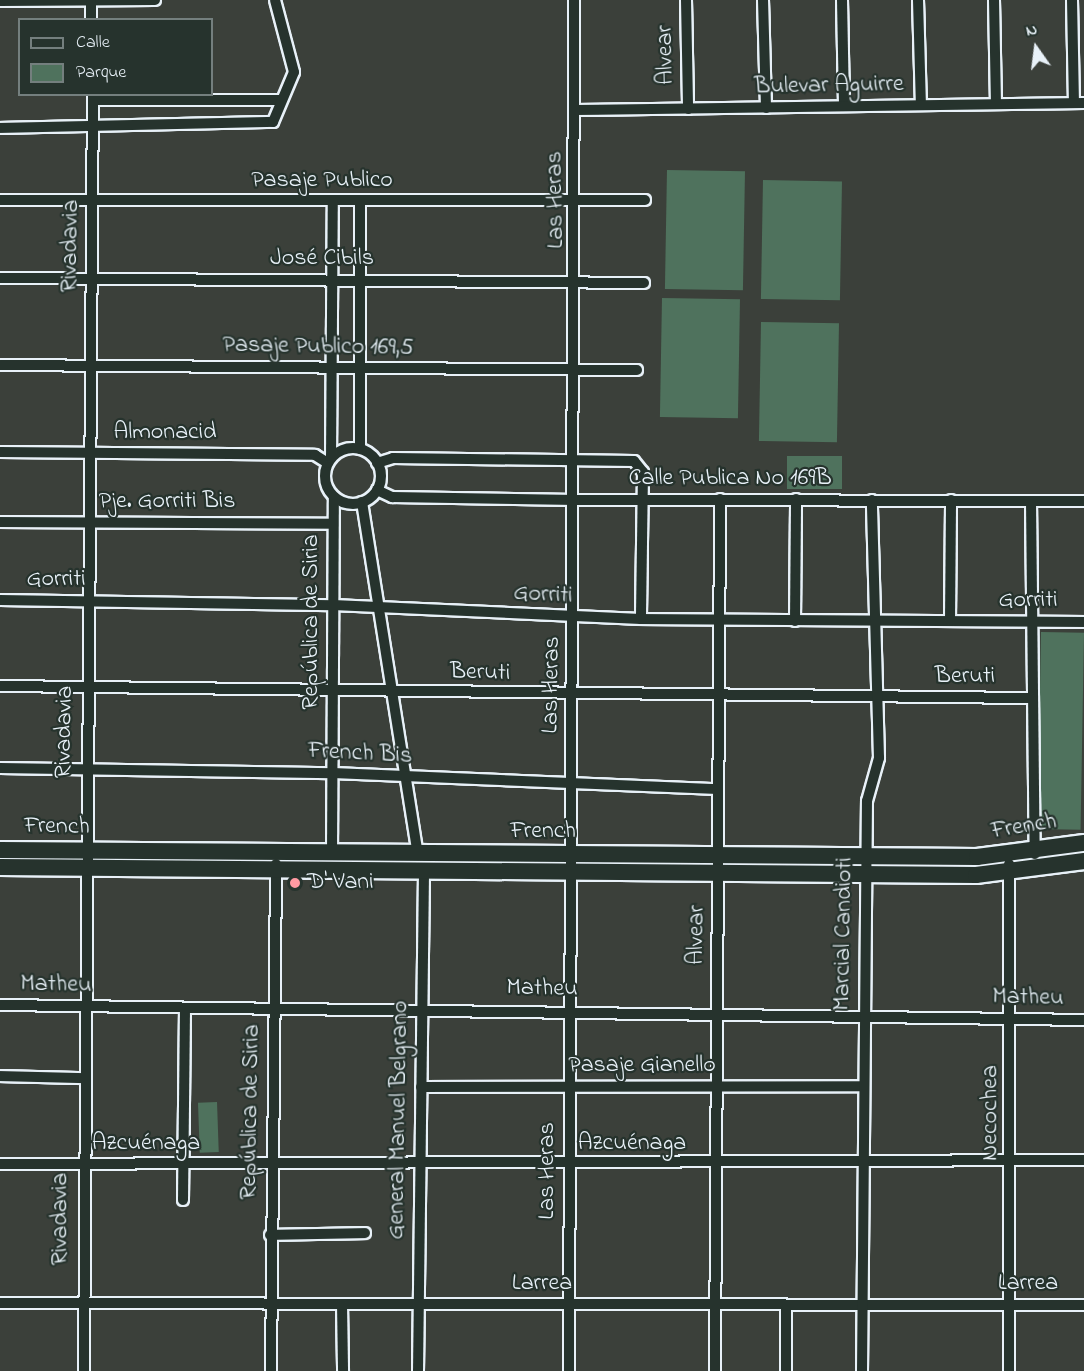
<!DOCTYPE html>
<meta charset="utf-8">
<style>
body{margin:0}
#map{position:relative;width:1084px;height:1371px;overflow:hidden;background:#3b403a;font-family:"Indie Flower",sans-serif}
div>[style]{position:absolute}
.green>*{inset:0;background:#4f725d;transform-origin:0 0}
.roads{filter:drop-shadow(2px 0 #e8f1f8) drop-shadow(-2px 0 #e8f1f8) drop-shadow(0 2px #e8f1f8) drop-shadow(0 -2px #e8f1f8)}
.minor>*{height:10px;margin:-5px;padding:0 5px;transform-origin:5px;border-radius:5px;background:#26332d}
.minor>.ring{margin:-5px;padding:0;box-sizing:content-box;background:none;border:10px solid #26332d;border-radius:50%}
.secondary>*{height:16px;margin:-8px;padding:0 8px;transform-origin:8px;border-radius:8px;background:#26332d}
.dots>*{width:16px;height:16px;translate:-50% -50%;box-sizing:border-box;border:3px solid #26332d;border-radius:50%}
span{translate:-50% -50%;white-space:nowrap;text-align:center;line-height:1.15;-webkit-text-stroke:4.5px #26332d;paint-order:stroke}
.street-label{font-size:24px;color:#e8f1f8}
.poi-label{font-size:24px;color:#e8f1f8}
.left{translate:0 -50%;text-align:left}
.legend{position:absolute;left:18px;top:18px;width:195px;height:78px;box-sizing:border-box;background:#26332d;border:2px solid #747f7e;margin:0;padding:8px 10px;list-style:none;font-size:18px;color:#e8f1f8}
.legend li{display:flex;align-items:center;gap:12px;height:30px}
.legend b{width:30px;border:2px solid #747f7e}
.north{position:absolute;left:1006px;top:18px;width:60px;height:60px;-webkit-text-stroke:4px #26332d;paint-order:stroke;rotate:346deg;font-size:16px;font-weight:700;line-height:24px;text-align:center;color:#e8f1f8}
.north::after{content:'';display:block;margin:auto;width:21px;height:27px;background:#e8f1f8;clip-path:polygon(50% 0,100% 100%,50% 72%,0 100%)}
</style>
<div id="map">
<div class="green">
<i style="left:667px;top:170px;width:78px;height:119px;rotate:1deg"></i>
<i style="left:763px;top:180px;width:79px;height:119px;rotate:1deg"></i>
<i style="left:662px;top:298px;width:78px;height:119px;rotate:1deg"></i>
<i style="left:761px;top:322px;width:78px;height:119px;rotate:1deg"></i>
<i style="left:787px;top:456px;width:55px;height:33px"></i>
<i style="left:1041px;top:632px;width:43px;height:197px;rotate:1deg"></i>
<i style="left:217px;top:1102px;width:50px;height:19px;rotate:88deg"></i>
</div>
<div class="roads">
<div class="minor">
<i style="left:686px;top:0;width:109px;rotate:88.9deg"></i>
<i style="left:763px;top:0;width:108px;rotate:88.4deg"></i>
<i style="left:842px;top:0;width:106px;rotate:88.9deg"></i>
<i style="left:918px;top:0;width:105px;rotate:88.4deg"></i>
<i style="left:994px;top:0;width:104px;rotate:88.9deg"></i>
<i style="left:1072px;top:0;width:103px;rotate:88.9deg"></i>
<i style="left:0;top:1px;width:155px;rotate:-0.4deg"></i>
<i style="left:91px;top:2px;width:18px;rotate:90deg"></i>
<i style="left:93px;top:100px;width:187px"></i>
<i style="left:575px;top:110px;width:509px;rotate:-0.79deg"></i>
<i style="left:0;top:128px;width:273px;rotate:-1.3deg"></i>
<i style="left:273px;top:122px;width:54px;rotate:-67.2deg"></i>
<i style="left:294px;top:72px;width:74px;rotate:-104.8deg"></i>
<i style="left:0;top:200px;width:645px"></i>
<i style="left:360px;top:202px;width:247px;rotate:90deg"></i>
<i style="left:0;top:278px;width:644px;rotate:0.44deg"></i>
<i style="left:0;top:365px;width:637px;rotate:0.45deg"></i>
<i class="ring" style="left:325px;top:448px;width:46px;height:46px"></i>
<i style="left:0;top:452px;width:315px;rotate:0.5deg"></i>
<i style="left:315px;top:455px;width:15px;rotate:32deg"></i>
<i style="left:331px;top:458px;width:256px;rotate:-89.6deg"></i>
<i style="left:377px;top:463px;width:17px;rotate:-17deg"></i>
<i style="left:393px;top:458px;width:241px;rotate:0.7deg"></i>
<i style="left:634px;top:461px;width:14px;rotate:51deg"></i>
<i style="left:643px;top:472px;width:147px;rotate:90.8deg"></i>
<i style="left:377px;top:490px;width:17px;rotate:25deg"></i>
<i style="left:392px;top:497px;width:184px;rotate:0.9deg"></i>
<i style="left:576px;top:500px;width:508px;rotate:0.11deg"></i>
<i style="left:1031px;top:501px;width:353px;rotate:89.4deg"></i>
<i style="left:362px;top:502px;width:357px;rotate:81deg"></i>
<i style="left:0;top:522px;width:333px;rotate:0.3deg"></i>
<i style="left:0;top:600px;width:333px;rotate:0.9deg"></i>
<i style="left:333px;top:605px;width:308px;rotate:2.6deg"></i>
<i style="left:641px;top:619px;width:443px;rotate:0.4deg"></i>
<i style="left:795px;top:621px;width:122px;rotate:-89.5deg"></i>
<i style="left:950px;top:621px;width:121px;rotate:-89.5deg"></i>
<i style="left:0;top:686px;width:1031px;rotate:0.67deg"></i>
<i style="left:0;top:768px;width:333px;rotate:0.9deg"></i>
<i style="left:333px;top:773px;width:385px;rotate:2.4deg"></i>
<i style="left:332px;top:855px;width:358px;rotate:-89.7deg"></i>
<i style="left:1009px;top:864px;width:507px;rotate:90deg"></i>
<i style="left:0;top:1005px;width:1084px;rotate:0.79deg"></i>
<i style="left:0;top:1076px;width:83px;rotate:1.4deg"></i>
<i style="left:421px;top:1087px;width:442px;rotate:-0.1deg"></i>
<i style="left:0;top:1164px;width:1084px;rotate:-0.21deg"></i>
<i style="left:183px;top:1200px;width:192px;rotate:-89.4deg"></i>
<i style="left:270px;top:1235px;width:95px;rotate:-1.2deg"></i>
<i style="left:0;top:1303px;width:1084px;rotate:0.11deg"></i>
<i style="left:342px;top:1304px;width:67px;rotate:89.1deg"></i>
<i style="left:786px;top:1306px;width:65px;rotate:90deg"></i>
<i style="left:84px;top:1371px;width:1277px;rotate:-89.6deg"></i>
<i style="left:271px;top:1371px;width:507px;rotate:-89.43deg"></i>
<i style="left:418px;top:1371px;width:501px;rotate:-89.31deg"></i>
<i style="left:569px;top:1371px;width:1371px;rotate:-89.79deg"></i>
<i style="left:715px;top:1371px;width:872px;rotate:-89.67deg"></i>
<i style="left:862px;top:1371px;width:570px;rotate:-89.5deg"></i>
<i style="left:867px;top:801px;width:45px;rotate:-74.4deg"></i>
<i style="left:879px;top:758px;width:258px;rotate:-91.6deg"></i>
</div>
<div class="secondary">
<i style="left:0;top:850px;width:977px;rotate:0.41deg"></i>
<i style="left:977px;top:857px;width:108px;rotate:-7.5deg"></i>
<i style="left:0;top:867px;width:976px;rotate:0.47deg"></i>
<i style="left:976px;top:875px;width:109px;rotate:-7.4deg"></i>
</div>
</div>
<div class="dots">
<i style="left:295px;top:883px;background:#ff9aa2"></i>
</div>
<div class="street-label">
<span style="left:666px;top:55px;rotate:-91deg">Alvear</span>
<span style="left:829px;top:86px;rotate:-1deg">Bulevar Aguirre</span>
<span style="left:322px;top:181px">Pasaje Publico</span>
<span style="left:556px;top:200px;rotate:-91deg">Las Heras</span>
<span style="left:71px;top:246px;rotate:-89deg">Rivadavia</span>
<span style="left:322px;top:259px">José Cibils</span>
<span style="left:318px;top:347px;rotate:1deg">Pasaje Publico 169,5</span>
<span style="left:165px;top:433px">Almonacid</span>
<span style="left:730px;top:479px">Calle Publica No 169B</span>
<span style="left:167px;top:502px">Pje. Gorriti Bis</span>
<span style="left:56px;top:580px">Gorriti</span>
<span style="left:543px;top:595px;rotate:3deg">Gorriti</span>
<span style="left:1028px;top:601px">Gorriti</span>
<span style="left:312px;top:622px;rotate:-90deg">República de Siria</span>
<span style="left:480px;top:673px;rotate:2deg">Beruti</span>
<span style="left:965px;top:677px">Beruti</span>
<span style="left:552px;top:685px;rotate:-89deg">Las Heras</span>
<span style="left:65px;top:732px;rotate:-89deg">Rivadavia</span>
<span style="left:360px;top:754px;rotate:3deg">French Bis</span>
<span style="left:57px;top:827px;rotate:1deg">French</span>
<span style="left:1024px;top:827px;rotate:-9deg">French</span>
<span style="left:543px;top:832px">French</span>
<span style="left:844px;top:934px;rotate:-89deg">Marcial Candioti</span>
<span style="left:697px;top:935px;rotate:-89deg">Alvear</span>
<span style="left:56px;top:985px;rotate:1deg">Matheu</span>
<span style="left:542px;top:989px;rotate:1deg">Matheu</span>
<span style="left:1028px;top:998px;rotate:1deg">Matheu</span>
<span style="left:642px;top:1066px">Pasaje Gianello</span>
<span style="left:251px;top:1112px;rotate:-89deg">República de Siria</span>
<span style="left:991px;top:1113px;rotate:-90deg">Necochea</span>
<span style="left:399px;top:1120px;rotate:-89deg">General Manuel Belgrano</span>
<span style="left:146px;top:1144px">Azcuénaga</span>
<span style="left:632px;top:1144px">Azcuénaga</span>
<span style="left:548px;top:1171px;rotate:-90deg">Las Heras</span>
<span style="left:61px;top:1219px;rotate:-90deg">Rivadavia</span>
<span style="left:542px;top:1284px">Larrea</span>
<span style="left:1028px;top:1284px">Larrea</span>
</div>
<div class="poi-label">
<span class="left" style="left:307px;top:883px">D' Vani</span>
</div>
<ul class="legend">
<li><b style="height:8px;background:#26332d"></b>Calle</li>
<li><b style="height:16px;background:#4f725d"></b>Parque</li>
</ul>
<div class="north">N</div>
</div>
